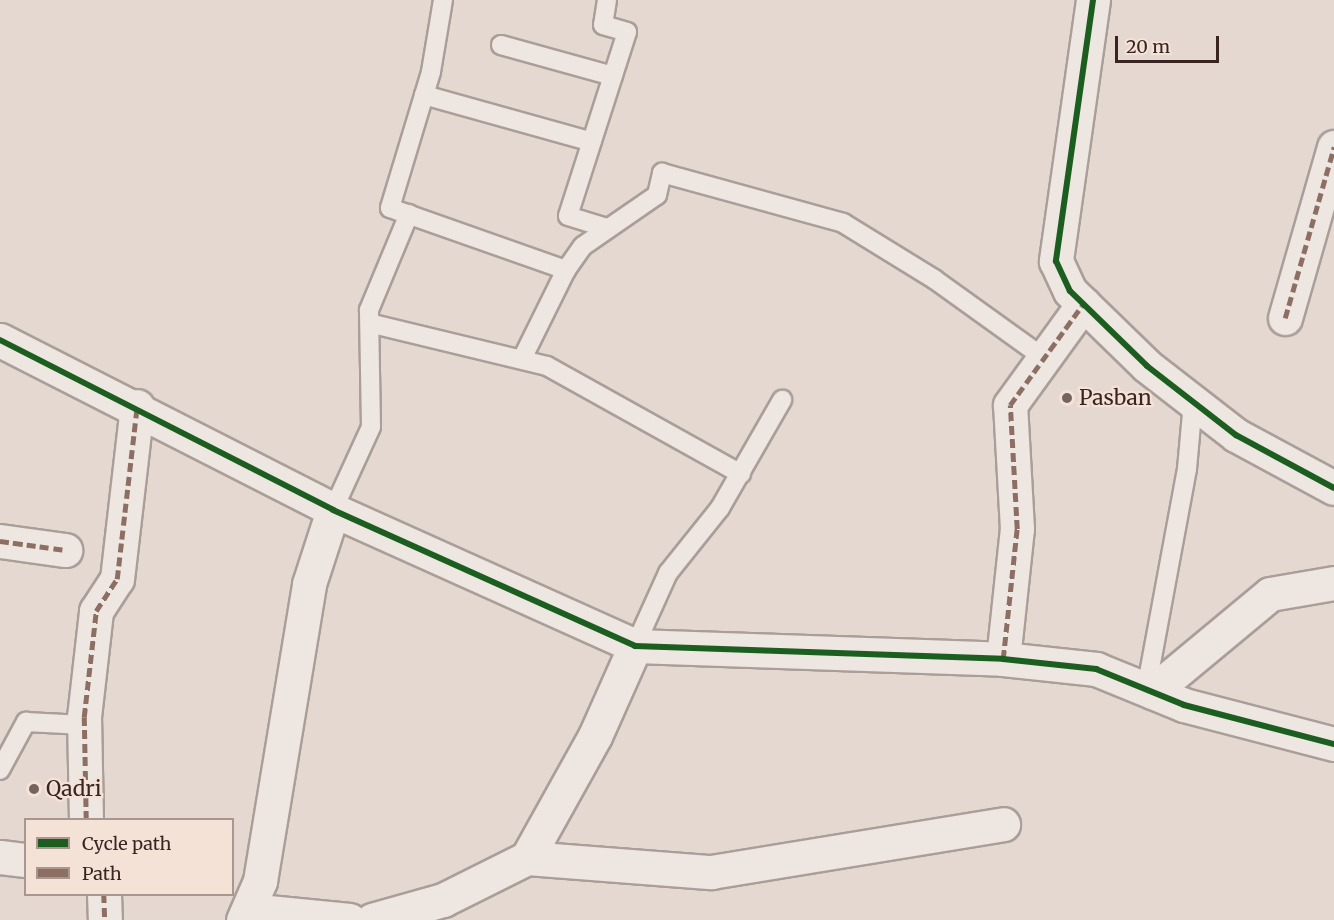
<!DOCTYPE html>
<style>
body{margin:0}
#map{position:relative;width:1334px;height:920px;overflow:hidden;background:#e5d8d0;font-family:Merriweather,serif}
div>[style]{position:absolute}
.roads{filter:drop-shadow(2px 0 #aa9e99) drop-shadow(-2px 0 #aa9e99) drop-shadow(0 2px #aa9e99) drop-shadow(0 -2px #aa9e99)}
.lane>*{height:18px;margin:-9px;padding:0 9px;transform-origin:9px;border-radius:9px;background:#eee6e1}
.street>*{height:33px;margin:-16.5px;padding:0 16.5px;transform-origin:16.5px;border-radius:16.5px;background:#eee6e1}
.quiet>*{height:4.5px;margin-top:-2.25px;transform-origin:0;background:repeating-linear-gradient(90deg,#8d6e63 0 9px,transparent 0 13.5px)}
.cycleway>*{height:6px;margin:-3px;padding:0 3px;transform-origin:3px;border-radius:3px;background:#1b5e20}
.dots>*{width:16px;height:16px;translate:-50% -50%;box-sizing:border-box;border:3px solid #f4e2d7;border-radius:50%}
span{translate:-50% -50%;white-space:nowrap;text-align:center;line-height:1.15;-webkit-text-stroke:4.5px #f4e2d7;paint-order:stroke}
.poi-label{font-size:21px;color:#392421}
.left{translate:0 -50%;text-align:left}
.legend{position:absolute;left:24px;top:818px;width:210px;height:78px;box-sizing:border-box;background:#f4e2d7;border:2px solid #a9968e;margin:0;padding:8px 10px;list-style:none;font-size:18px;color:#392421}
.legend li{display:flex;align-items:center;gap:12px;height:30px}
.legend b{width:30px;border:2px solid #a9968e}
.scale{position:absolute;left:1115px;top:36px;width:104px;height:27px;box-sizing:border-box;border:3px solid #392421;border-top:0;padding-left:8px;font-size:18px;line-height:21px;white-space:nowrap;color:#392421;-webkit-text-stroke:4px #f4e2d7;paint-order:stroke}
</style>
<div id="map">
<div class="roads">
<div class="lane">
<i style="left:443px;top:0;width:73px;rotate:99.5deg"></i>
<i style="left:431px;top:72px;width:142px;rotate:106.8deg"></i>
<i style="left:390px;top:208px;width:187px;rotate:19.4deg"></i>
<i style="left:607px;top:0;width:25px;rotate:99deg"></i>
<i style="left:603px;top:25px;width:25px;rotate:16deg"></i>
<i style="left:627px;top:32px;width:193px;rotate:107.8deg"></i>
<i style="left:568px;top:216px;width:41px;rotate:17.1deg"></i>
<i style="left:501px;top:45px;width:116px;rotate:15.5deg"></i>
<i style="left:424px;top:95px;width:174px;rotate:15.6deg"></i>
<i style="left:373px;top:324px;width:179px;rotate:13.6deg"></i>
<i style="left:547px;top:366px;width:222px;rotate:29.1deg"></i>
<i style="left:522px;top:359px;width:99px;rotate:-63.7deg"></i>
<i style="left:566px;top:270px;width:29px;rotate:-55deg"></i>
<i style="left:583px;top:246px;width:90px;rotate:-34.6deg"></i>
<i style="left:657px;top:195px;width:23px;rotate:-77deg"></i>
<i style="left:662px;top:173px;width:188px;rotate:15.4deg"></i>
<i style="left:843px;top:223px;width:107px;rotate:31.6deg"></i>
<i style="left:934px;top:279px;width:135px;rotate:35.7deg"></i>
<i style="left:333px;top:510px;width:91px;rotate:-65.4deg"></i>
<i style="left:371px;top:427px;width:117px;rotate:-91deg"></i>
<i style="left:369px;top:310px;width:104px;rotate:-67.4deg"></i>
<i style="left:635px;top:646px;width:80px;rotate:-65.7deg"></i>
<i style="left:668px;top:573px;width:83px;rotate:-51.3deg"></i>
<i style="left:720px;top:508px;width:125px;rotate:-60.1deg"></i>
<i style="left:1146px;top:690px;width:225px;rotate:-79.5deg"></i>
<i style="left:1187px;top:469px;width:67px;rotate:-84.9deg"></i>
<i style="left:0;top:770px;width:55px;rotate:-61.6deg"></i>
<i style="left:26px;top:722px;width:58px;rotate:3deg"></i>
</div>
<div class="street">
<i style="left:1093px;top:0;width:264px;rotate:98.1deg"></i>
<i style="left:1056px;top:261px;width:33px;rotate:65deg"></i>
<i style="left:1070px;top:291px;width:107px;rotate:44.2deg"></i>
<i style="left:1147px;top:366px;width:113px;rotate:37.8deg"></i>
<i style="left:1236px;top:435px;width:111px;rotate:28.4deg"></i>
<i style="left:1285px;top:318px;width:178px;rotate:-74deg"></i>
<i style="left:0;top:340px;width:374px;rotate:27deg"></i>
<i style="left:333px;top:510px;width:331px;rotate:24.2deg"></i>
<i style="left:635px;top:646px;width:368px;rotate:2deg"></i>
<i style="left:1003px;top:659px;width:94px;rotate:6.1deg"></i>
<i style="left:1096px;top:669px;width:95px;rotate:22.2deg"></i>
<i style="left:1184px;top:705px;width:155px;rotate:14.6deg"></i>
<i style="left:0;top:541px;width:66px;rotate:7.9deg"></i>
<i style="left:1003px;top:659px;width:131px;rotate:-83.9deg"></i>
<i style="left:1017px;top:529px;width:124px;rotate:-93.2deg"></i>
<i style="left:1010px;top:405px;width:125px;rotate:-54.1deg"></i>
<i style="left:1152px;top:692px;width:153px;rotate:-39.7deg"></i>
<i style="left:1270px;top:594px;width:65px;rotate:-9.8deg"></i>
<i style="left:86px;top:820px;width:103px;rotate:-91.1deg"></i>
<i style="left:84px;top:717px;width:107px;rotate:-83.5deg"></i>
<i style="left:96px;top:611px;width:38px;rotate:-57deg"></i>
<i style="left:117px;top:579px;width:174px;rotate:-83.4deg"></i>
<i style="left:0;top:857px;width:26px;rotate:7deg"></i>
<i style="left:527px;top:858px;width:185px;rotate:4.4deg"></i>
<i style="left:711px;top:872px;width:296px;rotate:-9.3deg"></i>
<i style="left:104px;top:894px;width:26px;rotate:88deg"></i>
<i style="left:248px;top:910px;width:102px;rotate:5.6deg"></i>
<i style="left:243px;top:920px;width:43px;rotate:-66.4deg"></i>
<i style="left:260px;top:881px;width:301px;rotate:-80.6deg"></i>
<i style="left:309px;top:584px;width:78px;rotate:-72deg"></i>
<i style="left:372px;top:920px;width:74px;rotate:-15.7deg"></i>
<i style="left:443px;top:900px;width:94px;rotate:-26.6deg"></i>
<i style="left:527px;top:858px;width:140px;rotate:-60.9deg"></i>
<i style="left:595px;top:736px;width:98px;rotate:-66deg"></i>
</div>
</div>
<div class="quiet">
<i style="left:1285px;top:318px;width:178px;rotate:-74deg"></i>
<i style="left:0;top:541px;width:66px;rotate:7.9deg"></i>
<i style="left:1003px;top:659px;width:131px;rotate:-83.9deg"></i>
<i style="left:1017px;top:529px;width:124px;rotate:-93.2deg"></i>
<i style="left:1010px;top:405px;width:125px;rotate:-54.1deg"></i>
<i style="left:86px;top:820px;width:103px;rotate:-91.1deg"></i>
<i style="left:84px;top:717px;width:107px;rotate:-83.5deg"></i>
<i style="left:96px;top:611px;width:38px;rotate:-57deg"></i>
<i style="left:117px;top:579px;width:174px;rotate:-83.4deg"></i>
<i style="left:104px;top:894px;width:26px;rotate:88deg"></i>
</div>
<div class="cycleway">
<i style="left:1093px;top:0;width:264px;rotate:98.1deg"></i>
<i style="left:1056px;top:261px;width:33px;rotate:65deg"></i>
<i style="left:1070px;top:291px;width:107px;rotate:44.2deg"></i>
<i style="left:1147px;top:366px;width:113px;rotate:37.8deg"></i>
<i style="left:1236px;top:435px;width:111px;rotate:28.4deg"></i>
<i style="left:0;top:340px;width:374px;rotate:27deg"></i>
<i style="left:333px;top:510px;width:331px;rotate:24.2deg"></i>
<i style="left:635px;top:646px;width:368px;rotate:2deg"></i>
<i style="left:1003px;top:659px;width:94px;rotate:6.1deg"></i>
<i style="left:1096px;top:669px;width:95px;rotate:22.2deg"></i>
<i style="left:1184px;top:705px;width:155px;rotate:14.6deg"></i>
</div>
<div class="dots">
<i style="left:1067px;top:398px;background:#75635e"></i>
<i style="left:34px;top:789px;background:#75635e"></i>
</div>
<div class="poi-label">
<span class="left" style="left:1079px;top:398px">Pasban</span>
<span class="left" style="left:46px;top:789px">Qadri</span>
</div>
<ul class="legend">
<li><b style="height:8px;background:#1b5e20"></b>Cycle path</li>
<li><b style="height:8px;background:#8d6e63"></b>Path</li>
</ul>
<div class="scale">20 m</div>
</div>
